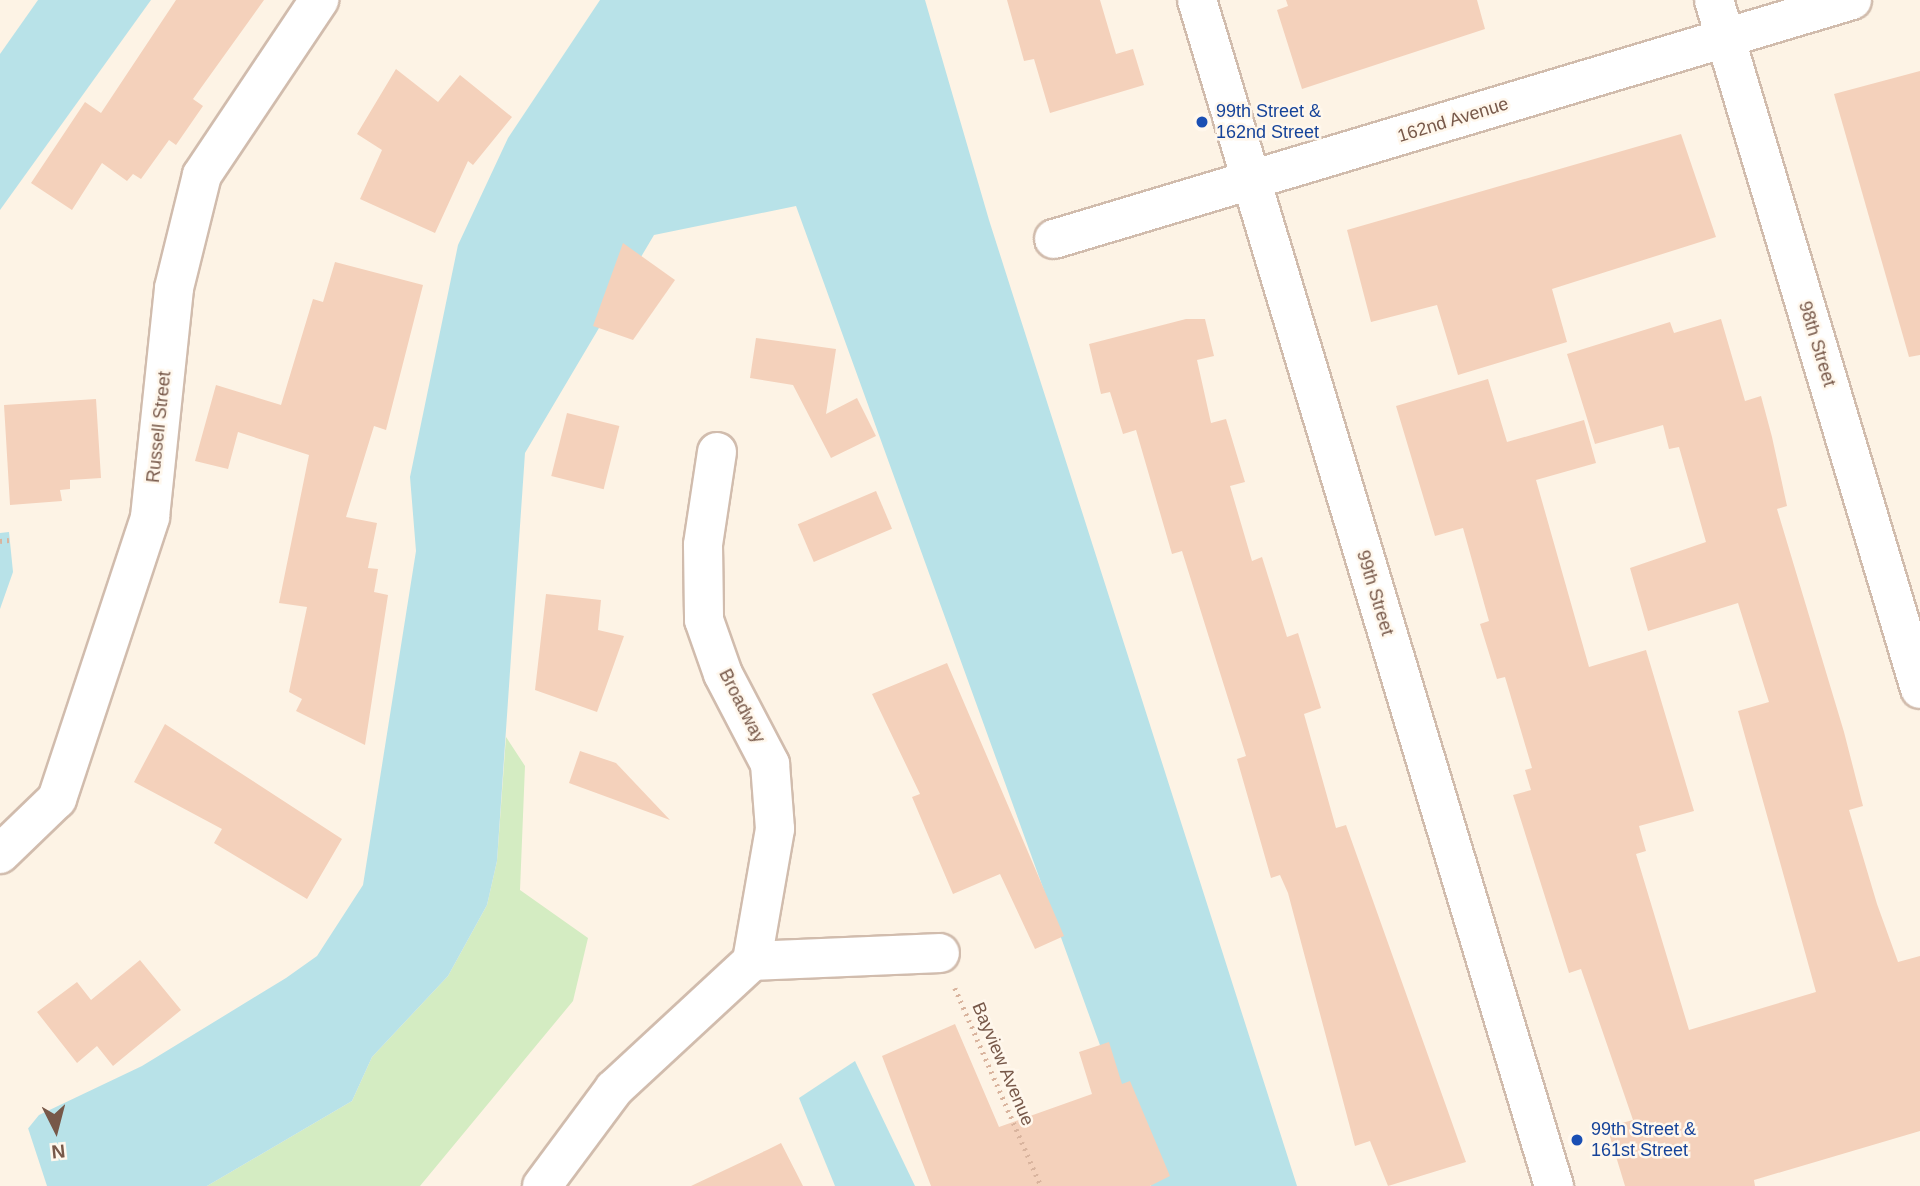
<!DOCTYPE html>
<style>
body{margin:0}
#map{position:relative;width:1920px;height:1186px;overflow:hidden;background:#fdf3e5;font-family:Arial,sans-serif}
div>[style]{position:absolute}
.green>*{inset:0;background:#d4ecc2}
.water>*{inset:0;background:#b8e2e8}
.pier>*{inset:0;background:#fdf3e5}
.building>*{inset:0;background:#f4d1bb;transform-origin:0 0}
.path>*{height:4.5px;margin-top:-2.25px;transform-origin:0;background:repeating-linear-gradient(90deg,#d9b49e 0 2px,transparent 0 7px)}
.roads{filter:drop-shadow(2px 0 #d1bcad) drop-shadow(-2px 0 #d1bcad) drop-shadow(0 2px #d1bcad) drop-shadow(0 -2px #d1bcad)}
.minor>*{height:38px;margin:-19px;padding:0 19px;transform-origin:19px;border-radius:19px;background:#fff}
.dots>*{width:19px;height:19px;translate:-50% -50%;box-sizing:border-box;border:4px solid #fff7ec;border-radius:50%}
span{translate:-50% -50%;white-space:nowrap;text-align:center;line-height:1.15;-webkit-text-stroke:5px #fff7ec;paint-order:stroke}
.transit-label{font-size:18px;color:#164399}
.left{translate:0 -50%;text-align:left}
.street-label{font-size:18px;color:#775849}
.north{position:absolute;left:21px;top:1095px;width:70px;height:70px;-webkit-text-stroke:5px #fff7ec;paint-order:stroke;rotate:174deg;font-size:19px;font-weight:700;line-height:28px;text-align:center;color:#775849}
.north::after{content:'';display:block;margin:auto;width:24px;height:32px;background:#775849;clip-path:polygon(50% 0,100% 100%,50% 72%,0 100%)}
</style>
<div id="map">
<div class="green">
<i style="clip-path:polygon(506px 737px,525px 766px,520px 890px,588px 938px,573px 1001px,420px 1186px,207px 1186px,352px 1101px,372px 1057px,448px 976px,487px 905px,497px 861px)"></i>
</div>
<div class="water">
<i style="clip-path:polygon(38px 0,151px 0,0 210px,0 54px)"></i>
<i style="clip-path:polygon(600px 0,925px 0,989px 220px,1297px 1186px,1151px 1186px,796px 206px,654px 235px,525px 453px,497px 861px,487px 905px,448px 976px,372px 1057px,352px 1101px,207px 1186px,0 1186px,0 1163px,39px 1115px,142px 1066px,286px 978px,317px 956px,363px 885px,416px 551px,410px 477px,458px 245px,508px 138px)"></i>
<i style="clip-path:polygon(9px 532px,13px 572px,0 609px,0 533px)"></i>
<i style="clip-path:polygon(855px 1061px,915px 1186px,835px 1186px,799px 1098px)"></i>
</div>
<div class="pier">
<i style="clip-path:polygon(27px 1125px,47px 1186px,0 1186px,0 1157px)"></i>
</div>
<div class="building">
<i style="clip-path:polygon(176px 0,264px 0,193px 99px,203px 106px,176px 145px,169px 140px,141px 179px,133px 174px,127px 181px,102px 163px,72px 210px,31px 183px,85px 102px,101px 113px)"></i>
<i style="clip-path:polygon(1007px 0,1100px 0,1116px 54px,1133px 49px,1144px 85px,1050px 113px,1034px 59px,1024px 61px)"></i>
<i style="clip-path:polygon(1286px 0,1477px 0,1485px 29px,1302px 89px,1277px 10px,1288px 6px)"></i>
<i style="clip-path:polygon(396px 69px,438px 102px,460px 75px,512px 117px,473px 165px,468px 161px,435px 233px,360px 199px,382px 150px,357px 134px)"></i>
<i style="clip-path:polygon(1920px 71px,1920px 355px,1909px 357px,1834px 94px)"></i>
<i style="clip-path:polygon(1681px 134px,1716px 237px,1552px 289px,1567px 342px,1458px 375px,1437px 305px,1371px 322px,1347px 230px)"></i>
<i style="clip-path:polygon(623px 243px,675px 280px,633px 340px,593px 326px)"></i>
<i style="clip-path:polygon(335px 262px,423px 285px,386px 430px,374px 426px,346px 517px,377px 523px,368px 568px,378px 569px,374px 592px,388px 595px,365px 745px,296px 711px,302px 699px,289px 692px,307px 607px,279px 603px,309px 455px,238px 432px,228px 469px,195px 461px,216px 385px,281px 405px,313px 299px,323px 302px)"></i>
<i style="clip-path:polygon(1186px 319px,1205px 319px,1214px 356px,1197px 360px,1211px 423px,1226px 419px,1245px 482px,1230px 486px,1252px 561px,1262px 557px,1287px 637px,1298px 633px,1321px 708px,1304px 714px,1336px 828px,1346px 825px,1466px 1162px,1388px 1186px,1370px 1141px,1355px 1146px,1288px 893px,1280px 875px,1271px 878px,1237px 759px,1246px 756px,1182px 551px,1172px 554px,1136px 430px,1123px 434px,1110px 392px,1101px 394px,1089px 344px)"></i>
<i style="clip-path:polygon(1721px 319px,1745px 401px,1761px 396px,1772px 437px,1787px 506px,1777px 509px,1844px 732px,1863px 806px,1849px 810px,1877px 904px,1898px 962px,1920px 956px,1920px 1131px,1754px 1180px,1755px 1186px,1625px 1186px,1607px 1127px,1633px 1120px,1581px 969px,1569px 973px,1513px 795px,1531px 790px,1525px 770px,1532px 768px,1505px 677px,1497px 679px,1480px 624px,1489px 621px,1463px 528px,1435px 536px,1396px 406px,1488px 379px,1507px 442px,1584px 420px,1596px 463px,1536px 480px,1589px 667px,1646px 650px,1694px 811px,1639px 826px,1646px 851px,1636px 854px,1689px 1030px,1816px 992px,1738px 711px,1769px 702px,1738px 603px,1648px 631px,1630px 568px,1706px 542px,1679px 447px,1669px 449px,1663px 425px,1595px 444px,1567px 354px,1670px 322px,1674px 333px)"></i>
<i style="clip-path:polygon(756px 338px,836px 349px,826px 414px,857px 398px,876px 436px,831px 458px,793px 385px,750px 378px)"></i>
<i style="clip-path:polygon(96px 399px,101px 478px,70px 480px,70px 489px,60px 490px,62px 501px,10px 505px,4px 405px)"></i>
<i style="left:567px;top:413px;width:54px;height:65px;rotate:14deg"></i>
<i style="left:876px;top:491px;width:41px;height:85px;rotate:67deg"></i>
<i style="clip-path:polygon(546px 594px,601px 600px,598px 630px,624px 636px,597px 712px,535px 690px)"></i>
<i style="clip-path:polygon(947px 663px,1064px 936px,1035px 949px,1000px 874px,953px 894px,912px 797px,920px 794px,872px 694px)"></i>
<i style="clip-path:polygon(165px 724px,342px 839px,307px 899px,214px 843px,222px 829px,134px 782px)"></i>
<i style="clip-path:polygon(580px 751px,616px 763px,670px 820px,569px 783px)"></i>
<i style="clip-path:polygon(140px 960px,181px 1010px,113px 1066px,97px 1046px,77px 1063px,37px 1012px,77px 982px,91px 1000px)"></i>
<i style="clip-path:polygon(955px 1024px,999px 1127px,1092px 1094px,1079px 1052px,1109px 1042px,1122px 1084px,1130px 1081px,1170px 1176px,1150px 1186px,931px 1186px,882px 1056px)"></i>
<i style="clip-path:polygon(781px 1143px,803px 1186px,691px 1186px,767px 1150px)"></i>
</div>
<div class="path">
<i style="left:0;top:541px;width:9px;rotate:-6deg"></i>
<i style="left:955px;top:988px;width:216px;rotate:66.5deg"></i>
</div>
<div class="roads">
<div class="minor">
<i style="left:1197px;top:0;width:1239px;rotate:73.25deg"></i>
<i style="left:1714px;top:0;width:719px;rotate:73.35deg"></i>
<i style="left:1054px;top:239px;width:833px;rotate:-16.67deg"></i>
<i style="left:717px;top:452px;width:94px;rotate:98.6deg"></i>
<i style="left:703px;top:545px;width:75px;rotate:89.2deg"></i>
<i style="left:704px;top:620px;width:57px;rotate:70.6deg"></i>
<i style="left:723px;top:674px;width:102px;rotate:62.4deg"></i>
<i style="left:770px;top:764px;width:65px;rotate:85.6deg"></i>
<i style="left:775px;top:829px;width:134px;rotate:99.9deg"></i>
<i style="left:0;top:854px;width:79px;rotate:-44deg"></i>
<i style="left:57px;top:799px;width:297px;rotate:-71.7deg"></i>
<i style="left:150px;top:517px;width:230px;rotate:-84deg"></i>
<i style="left:174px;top:288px;width:116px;rotate:-76.1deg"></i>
<i style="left:202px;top:175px;width:211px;rotate:-56.2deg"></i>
<i style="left:542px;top:1186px;width:121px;rotate:-53.4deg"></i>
<i style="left:614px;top:1089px;width:188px;rotate:-42.8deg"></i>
<i style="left:752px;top:961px;width:188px;rotate:-2.4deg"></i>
</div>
</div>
<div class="dots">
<i style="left:1202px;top:122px;background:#1a4fb4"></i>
<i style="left:1577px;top:1140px;background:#1a4fb4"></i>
</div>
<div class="transit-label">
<span class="left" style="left:1216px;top:122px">99th Street &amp;<br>162nd Street</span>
<span class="left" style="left:1591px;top:1140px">99th Street &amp;<br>161st Street</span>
</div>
<div class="street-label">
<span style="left:1453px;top:120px;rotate:-17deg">162nd Avenue</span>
<span style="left:1817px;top:344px;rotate:73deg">98th Street</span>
<span style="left:159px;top:427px;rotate:-84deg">Russell Street</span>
<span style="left:1375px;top:593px;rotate:73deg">99th Street</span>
<span style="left:742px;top:706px;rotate:63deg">Broadway</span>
<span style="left:1003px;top:1064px;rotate:67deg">Bayview Avenue</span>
</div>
<div class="north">N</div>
</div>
